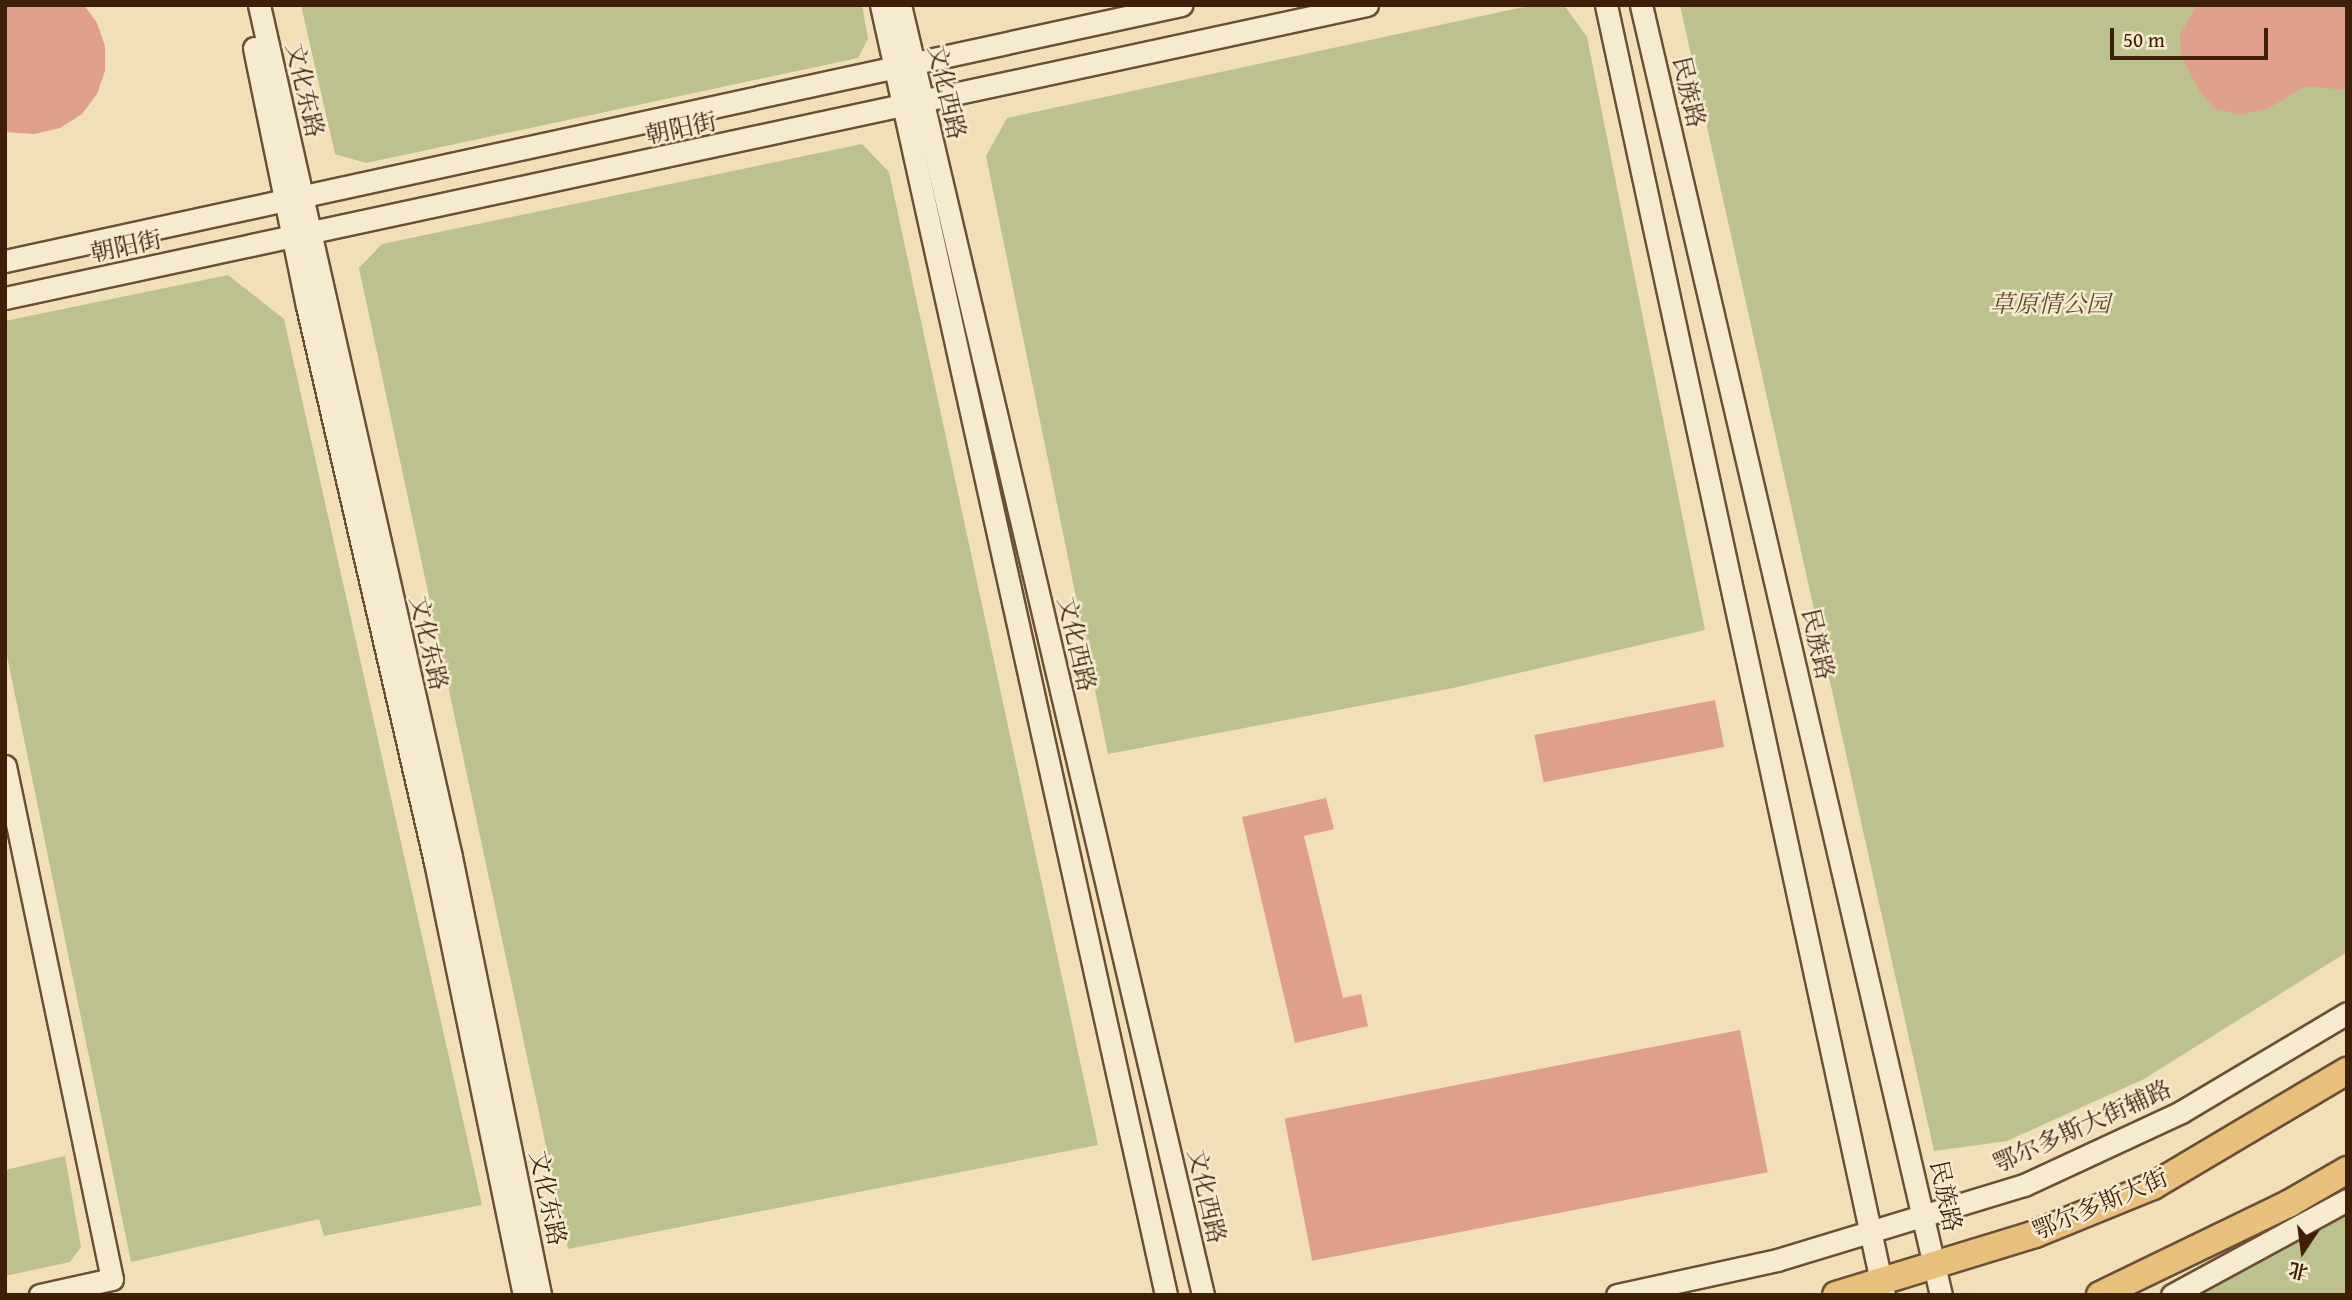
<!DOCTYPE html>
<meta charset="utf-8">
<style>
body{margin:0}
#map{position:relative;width:2352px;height:1300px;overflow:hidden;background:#f1dfb8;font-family:"Gentium Book Plus","Noto Serif SC",serif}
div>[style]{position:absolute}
.green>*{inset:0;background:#bdc18d}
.building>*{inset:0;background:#e09f8b;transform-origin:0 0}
.roads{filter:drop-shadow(2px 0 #6b4f36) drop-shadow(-2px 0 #6b4f36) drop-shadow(0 2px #6b4f36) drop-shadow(0 -2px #6b4f36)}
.minor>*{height:21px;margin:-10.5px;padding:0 10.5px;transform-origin:10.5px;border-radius:10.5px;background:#f6ead1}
.major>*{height:26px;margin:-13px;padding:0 13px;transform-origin:13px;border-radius:13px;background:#e8c07c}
span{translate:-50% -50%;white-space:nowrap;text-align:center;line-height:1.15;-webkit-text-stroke:5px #f6ead1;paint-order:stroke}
.street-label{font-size:24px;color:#3e1f0a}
.park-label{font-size:24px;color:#5e482b;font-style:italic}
.frame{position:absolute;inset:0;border:7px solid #3e1f0a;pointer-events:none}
.north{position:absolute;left:2268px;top:1216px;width:70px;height:70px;-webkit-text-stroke:5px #f6ead1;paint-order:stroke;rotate:193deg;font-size:19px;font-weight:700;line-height:28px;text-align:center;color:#3e1f0a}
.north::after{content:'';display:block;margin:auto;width:24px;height:32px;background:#3e1f0a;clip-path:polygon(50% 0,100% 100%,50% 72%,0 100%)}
.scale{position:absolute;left:2110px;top:28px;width:158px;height:32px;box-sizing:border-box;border:4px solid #3e1f0a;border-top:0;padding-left:9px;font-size:21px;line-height:24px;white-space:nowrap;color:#3e1f0a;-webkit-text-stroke:5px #f6ead1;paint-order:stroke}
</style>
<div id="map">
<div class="green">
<i style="clip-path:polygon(301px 5px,862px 5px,868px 39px,858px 58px,366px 163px,335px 154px)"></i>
<i style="clip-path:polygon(1533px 5px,1564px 5px,1587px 37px,1705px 630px,1453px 688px,1108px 754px,986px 156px,1007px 118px)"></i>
<i style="clip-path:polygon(1680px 5px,2347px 5px,2347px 952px,2144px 1079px,2007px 1141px,1934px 1151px)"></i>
<i style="clip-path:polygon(862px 144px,889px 172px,1098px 1145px,568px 1249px,359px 268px,382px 244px)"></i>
<i style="clip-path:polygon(228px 275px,284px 319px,482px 1205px,324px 1236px,319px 1219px,131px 1262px,5px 646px,5px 321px)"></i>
<i style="clip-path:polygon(65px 1156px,81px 1247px,70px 1262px,5px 1276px,5px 1170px)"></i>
<i style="clip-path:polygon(2347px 1210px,2347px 1295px,2196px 1295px,2207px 1290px)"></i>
</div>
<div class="building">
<i style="clip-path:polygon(5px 5px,84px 5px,97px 23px,105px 46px,105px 71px,97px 94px,82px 114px,60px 128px,34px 134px,5px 132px)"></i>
<i style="clip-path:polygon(2197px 5px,2347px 5px,2347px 90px,2305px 86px,2269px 108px,2240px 115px,2216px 109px,2200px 92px,2181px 55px,2180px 35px)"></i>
<i style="left:1715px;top:700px;width:48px;height:184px;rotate:79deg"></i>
<i style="clip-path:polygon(1326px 798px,1334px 829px,1304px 836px,1343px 998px,1361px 994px,1368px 1026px,1295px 1043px,1242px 817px)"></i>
<i style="left:1740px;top:1030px;width:145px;height:464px;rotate:79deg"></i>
</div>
<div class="roads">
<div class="minor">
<i style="left:259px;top:5px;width:873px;rotate:77.3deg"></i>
<i style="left:451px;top:857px;width:447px;rotate:78.5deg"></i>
<i style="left:881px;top:5px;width:1321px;rotate:77.54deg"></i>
<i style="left:900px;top:5px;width:1325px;rotate:76.78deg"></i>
<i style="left:1606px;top:5px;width:1320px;rotate:77.84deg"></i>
<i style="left:1641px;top:5px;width:1324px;rotate:76.91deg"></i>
<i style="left:254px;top:48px;width:263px;rotate:78.4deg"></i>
<i style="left:307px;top:306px;width:571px;rotate:77.04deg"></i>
<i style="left:435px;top:862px;width:442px;rotate:78.4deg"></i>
<i style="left:5px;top:261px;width:1204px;rotate:-12.28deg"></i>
<i style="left:5px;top:298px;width:1393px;rotate:-12.14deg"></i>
<i style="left:5px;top:766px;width:524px;rotate:78.22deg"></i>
<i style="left:112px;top:1279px;width:74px;rotate:167.5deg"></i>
<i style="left:1617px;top:1295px;width:164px;rotate:-12.3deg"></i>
<i style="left:1777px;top:1260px;width:258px;rotate:-16.9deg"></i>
<i style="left:2024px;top:1185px;width:173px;rotate:-24.9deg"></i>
<i style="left:2181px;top:1112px;width:193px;rotate:-30.8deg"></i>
<i style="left:2172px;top:1295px;width:199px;rotate:-28.5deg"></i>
</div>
<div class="major">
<i style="left:1836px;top:1295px;width:208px;rotate:-17deg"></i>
<i style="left:2035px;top:1234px;width:127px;rotate:-22.1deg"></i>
<i style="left:2153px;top:1186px;width:226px;rotate:-30.7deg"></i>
<i style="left:2100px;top:1295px;width:211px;rotate:-25.8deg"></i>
<i style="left:2290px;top:1203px;width:66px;rotate:-30.1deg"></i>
</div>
</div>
<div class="street-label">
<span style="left:305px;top:90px;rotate:77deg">文化东路</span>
<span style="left:947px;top:92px;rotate:77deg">文化西路</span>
<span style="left:1689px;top:92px;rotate:77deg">民族路</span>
<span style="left:681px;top:128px;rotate:-12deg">朝阳街</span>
<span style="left:126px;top:246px;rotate:-12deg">朝阳街</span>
<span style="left:429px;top:643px;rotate:77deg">文化东路</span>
<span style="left:1077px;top:644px;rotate:77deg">文化西路</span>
<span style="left:1818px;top:644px;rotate:77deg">民族路</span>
<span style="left:2082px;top:1126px;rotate:-24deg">鄂尔多斯大街辅路</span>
<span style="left:1207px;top:1196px;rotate:77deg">文化西路</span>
<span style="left:1946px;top:1196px;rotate:78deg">民族路</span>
<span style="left:548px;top:1198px;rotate:78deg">文化东路</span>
<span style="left:2100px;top:1204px;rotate:-23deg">鄂尔多斯大街</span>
</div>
<div class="park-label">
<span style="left:2050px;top:304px">草原情公园</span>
</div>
<div class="frame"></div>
<div class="north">北</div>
<div class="scale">50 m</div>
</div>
